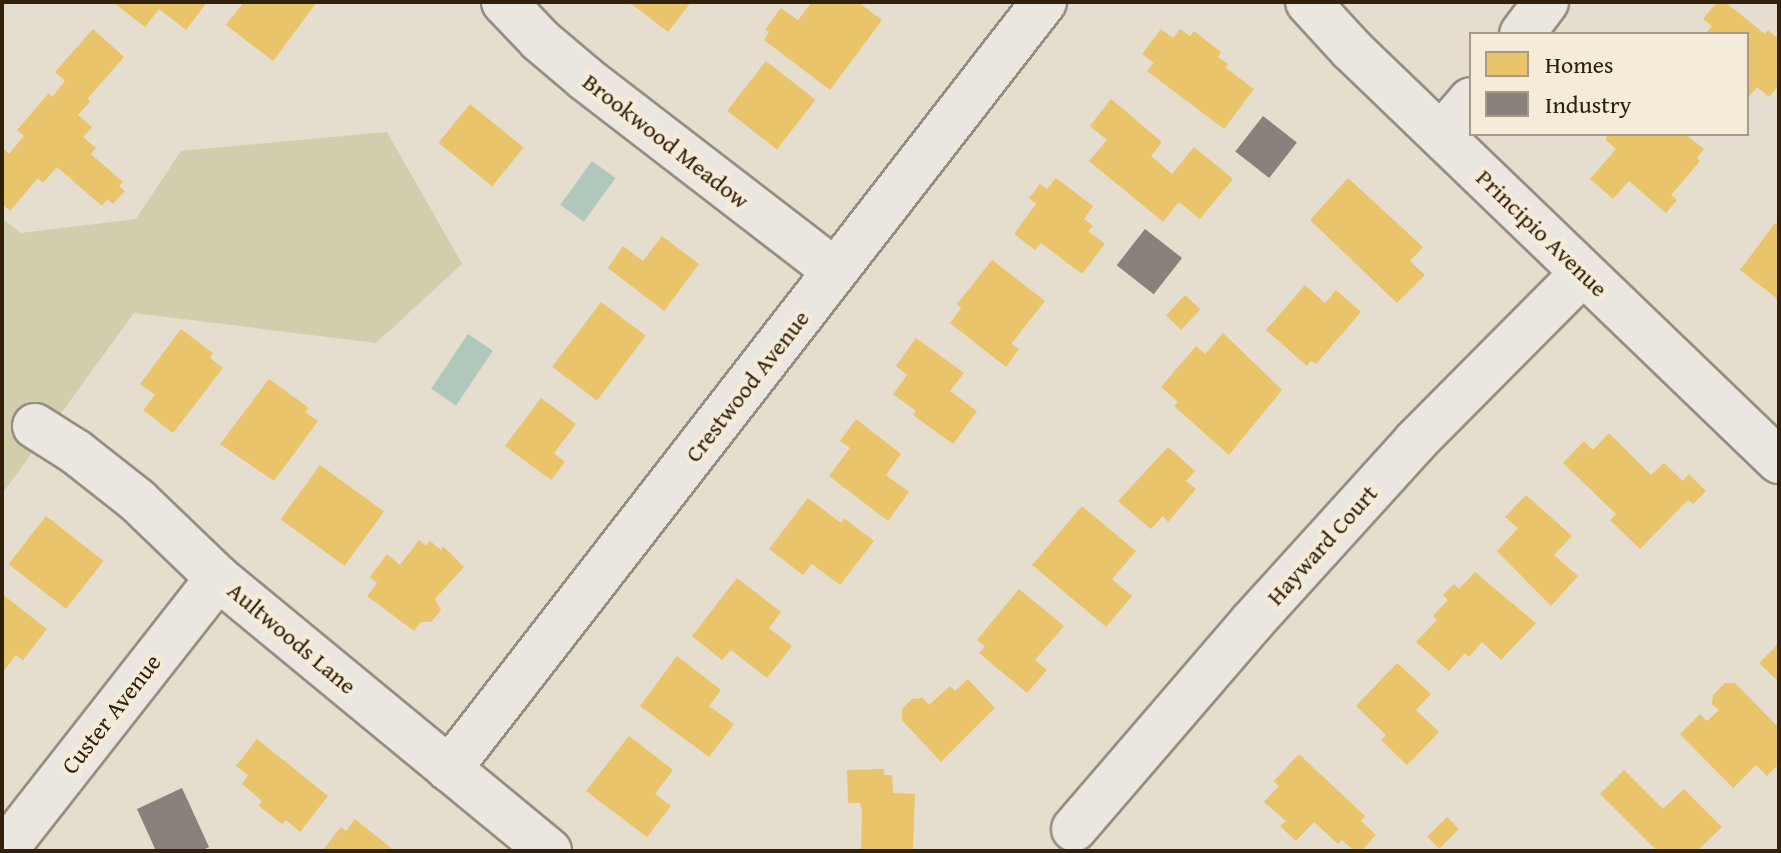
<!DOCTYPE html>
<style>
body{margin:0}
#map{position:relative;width:1781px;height:853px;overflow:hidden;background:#e5ddce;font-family:"Gentium Book Plus",serif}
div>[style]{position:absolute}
.green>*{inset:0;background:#d0ceac}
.water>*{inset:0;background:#b0c7bc;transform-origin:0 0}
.homes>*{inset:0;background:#e9c46a;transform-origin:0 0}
.industry>*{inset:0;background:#8a817c;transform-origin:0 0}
.roads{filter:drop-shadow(2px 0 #958e83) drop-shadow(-2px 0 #958e83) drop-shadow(0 2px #958e83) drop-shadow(0 -2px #958e83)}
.minor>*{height:44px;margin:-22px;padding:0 22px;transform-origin:22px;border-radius:22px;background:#ebe6df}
span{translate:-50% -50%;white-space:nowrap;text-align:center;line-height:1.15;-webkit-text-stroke:8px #f5ebd9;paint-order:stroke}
.street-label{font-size:24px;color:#31210c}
.frame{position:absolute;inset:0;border:4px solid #31210c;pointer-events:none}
.legend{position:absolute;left:1469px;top:32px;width:280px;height:104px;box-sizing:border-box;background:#f5ebd9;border:2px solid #a79a87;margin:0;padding:10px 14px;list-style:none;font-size:24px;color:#31210c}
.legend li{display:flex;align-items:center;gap:16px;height:40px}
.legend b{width:40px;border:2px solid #a79a87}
</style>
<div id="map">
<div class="green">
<i style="clip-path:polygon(387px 132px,462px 264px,376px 343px,134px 313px,2px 494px,2px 218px,21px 233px,136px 219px,181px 151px)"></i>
</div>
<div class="water">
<i style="left:592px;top:161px;width:29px;height:54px;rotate:36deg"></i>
<i style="left:468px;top:334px;width:30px;height:66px;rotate:34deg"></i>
</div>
<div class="homes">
<i style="clip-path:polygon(113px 2px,207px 2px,186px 30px,159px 9px,145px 27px)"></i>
<i style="clip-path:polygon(244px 2px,317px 2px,273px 61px,226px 25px)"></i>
<i style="clip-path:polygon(629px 2px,691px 2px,668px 32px)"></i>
<i style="clip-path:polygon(812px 2px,858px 2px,882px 20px,830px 90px,764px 40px,769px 32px,765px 30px,781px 8px,798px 20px)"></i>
<i style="clip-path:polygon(1717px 2px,1725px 2px,1765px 34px,1768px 30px,1779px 40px,1779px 85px,1769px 97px,1757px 87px,1747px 99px,1747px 34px,1705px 34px,1712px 26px,1703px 19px)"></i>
<i style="clip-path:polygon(93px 29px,124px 57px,88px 98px,90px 102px,78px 115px,92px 127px,83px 137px,96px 148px,91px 154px,123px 182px,119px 186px,125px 191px,113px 204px,107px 199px,102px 206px,57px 167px,43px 183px,38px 178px,10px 211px,2px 204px,2px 147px,9px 154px,24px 136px,17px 130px,49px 93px,52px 97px,65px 81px,55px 72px)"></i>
<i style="clip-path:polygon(1161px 29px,1173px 38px,1180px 29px,1190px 36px,1194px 31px,1221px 52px,1218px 57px,1228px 64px,1226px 68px,1254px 89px,1224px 129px,1147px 71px,1154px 63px,1142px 54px)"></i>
<i style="left:766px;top:61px;width:63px;height:63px;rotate:38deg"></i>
<i style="clip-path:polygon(1111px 99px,1162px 142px,1151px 156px,1172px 174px,1194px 147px,1233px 179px,1200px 219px,1179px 202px,1163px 222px,1089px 161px,1107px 140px,1090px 126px)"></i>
<i style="left:470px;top:104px;width:69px;height:50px;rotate:39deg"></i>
<i style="clip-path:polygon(1607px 134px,1685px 134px,1704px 149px,1697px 158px,1700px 161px,1671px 195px,1677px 200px,1666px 213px,1629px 181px,1613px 199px,1590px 179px,1616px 149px,1606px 140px)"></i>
<i style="clip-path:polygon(1056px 178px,1093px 206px,1084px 219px,1093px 226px,1088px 231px,1105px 244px,1082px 274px,1041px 243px,1035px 250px,1014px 234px,1036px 204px,1029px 198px,1040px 184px,1047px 189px)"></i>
<i style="clip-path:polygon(1348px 178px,1423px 247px,1410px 261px,1425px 275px,1397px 303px,1310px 220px)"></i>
<i style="clip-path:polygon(1775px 223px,1779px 226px,1779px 300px,1740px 270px)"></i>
<i style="clip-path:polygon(662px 236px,699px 264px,664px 311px,608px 268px,623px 246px,643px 261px)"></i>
<i style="clip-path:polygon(992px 260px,1045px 301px,1011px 344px,1019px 349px,1006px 367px,950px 323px,961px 308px,957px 304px)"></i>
<i style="clip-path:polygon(1305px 285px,1325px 303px,1336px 290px,1361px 312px,1316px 364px,1311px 361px,1307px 366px,1266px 330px)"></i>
<i style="left:1185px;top:295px;width:21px;height:28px;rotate:43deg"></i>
<i style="left:601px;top:302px;width:56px;height:81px;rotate:37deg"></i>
<i style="clip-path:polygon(181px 329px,213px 353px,210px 358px,223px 368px,173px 433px,143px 410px,155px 395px,140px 384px)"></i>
<i style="clip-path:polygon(1223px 333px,1282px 390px,1229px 455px,1174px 406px,1178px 402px,1161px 387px,1196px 346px,1205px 354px)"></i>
<i style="clip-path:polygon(916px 338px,964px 373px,950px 391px,977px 411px,953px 444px,913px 415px,916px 411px,893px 394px,907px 375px,896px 366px)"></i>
<i style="clip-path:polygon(269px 379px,309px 408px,305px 412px,318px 421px,274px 481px,220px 444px)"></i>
<i style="clip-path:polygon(541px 398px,576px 424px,554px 453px,565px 462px,551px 480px,505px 446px)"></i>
<i style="clip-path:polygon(856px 419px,901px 454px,886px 475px,909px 492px,888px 521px,829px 476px,850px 448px,840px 441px)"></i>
<i style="clip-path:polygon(1609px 433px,1651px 475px,1664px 463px,1683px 481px,1689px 474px,1706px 491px,1693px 504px,1688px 500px,1640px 549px,1610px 520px,1616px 514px,1563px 463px,1584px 441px,1593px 450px)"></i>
<i style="clip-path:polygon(1168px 447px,1195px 471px,1186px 481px,1196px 489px,1168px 522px,1163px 516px,1151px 529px,1118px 501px)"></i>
<i style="left:320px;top:465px;width:79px;height:67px;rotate:36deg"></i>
<i style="clip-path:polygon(1526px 495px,1572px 536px,1554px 555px,1578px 576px,1551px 606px,1497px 551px,1518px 528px,1505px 517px)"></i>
<i style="clip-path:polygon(808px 498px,841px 523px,844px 518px,874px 541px,840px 585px,812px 564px,803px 575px,769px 549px)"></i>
<i style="clip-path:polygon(1082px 506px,1136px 551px,1112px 579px,1132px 596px,1106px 627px,1032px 565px)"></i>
<i style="left:46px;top:516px;width:73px;height:61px;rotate:38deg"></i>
<i style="clip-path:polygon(419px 540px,426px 546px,430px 541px,441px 550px,443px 546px,464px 567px,435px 599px,441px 610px,431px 622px,421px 622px,414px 631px,367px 596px,377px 583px,370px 577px,387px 554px,400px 565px)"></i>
<i style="clip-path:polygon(1475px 572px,1536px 623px,1501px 660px,1482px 642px,1469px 657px,1465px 653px,1449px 671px,1416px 642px,1437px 620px,1433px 616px,1448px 600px,1443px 595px,1454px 584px,1459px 589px)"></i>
<i style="clip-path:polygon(737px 578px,781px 612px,769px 628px,792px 646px,767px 678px,731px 650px,722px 660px,692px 636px)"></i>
<i style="clip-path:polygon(1019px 589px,1064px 626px,1035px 660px,1047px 670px,1027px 693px,979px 653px,985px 646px,977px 640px)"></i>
<i style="clip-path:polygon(2px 594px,47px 629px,23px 660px,16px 655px,2px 673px)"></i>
<i style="clip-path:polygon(1779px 643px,1779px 682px,1759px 663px)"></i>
<i style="clip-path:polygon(677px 656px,721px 690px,709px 706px,734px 724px,709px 757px,640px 706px)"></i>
<i style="clip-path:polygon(1397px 663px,1431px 694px,1416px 710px,1439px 732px,1407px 765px,1381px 740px,1386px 735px,1356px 706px)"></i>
<i style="clip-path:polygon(968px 679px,995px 708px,941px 762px,902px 720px,902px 709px,912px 699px,923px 698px,929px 705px,950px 686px,955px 691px)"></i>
<i style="clip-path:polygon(1725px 683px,1735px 683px,1779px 728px,1779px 764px,1767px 776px,1756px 765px,1733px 788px,1680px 734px,1700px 714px,1707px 721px,1719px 710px,1712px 704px,1713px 695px)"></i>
<i style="clip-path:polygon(629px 736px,673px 770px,655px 794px,671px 806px,647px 837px,586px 791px)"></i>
<i style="clip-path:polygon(257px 739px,328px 796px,300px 832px,286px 820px,282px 824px,259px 806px,262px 801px,242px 784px,248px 775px,236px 766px)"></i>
<i style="clip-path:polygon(1299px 754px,1365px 816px,1361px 821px,1376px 835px,1361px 851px,1354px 851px,1342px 840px,1338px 844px,1314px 822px,1296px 841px,1280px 826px,1286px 821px,1264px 802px,1279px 786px,1274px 781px)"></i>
<i style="clip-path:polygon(884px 769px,884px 775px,892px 775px,893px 793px,915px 794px,913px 851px,861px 851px,862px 811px,860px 803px,848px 803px,847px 770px)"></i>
<i style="clip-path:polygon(1624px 770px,1663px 809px,1684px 789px,1722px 827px,1697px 851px,1657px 851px,1600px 794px)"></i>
<i style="left:1447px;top:817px;width:17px;height:28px;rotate:45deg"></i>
<i style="clip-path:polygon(355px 819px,391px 848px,388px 851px,322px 851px,341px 827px,346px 831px)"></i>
</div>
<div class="industry">
<i style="left:1263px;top:116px;width:43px;height:45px;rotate:38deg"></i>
<i style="left:1145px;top:229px;width:47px;height:46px;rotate:38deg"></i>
<i style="clip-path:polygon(182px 788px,209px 847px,201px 851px,156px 851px,137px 809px)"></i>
</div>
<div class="roads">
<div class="minor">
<i style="left:504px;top:2px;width:52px;rotate:46.5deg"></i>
<i style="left:540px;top:40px;width:60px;rotate:40.3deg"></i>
<i style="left:586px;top:79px;width:314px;rotate:37.6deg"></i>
<i style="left:1308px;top:2px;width:64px;rotate:47.5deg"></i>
<i style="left:1351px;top:49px;width:594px;rotate:43.91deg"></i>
<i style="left:1522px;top:34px;width:40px;rotate:-53deg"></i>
<i style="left:1441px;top:135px;width:46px;rotate:-49.4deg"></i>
<i style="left:35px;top:426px;width:49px;rotate:32.4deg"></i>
<i style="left:76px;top:452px;width:78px;rotate:38.2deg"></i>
<i style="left:137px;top:500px;width:112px;rotate:43.9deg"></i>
<i style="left:218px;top:578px;width:429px;rotate:39.5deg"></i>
<i style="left:449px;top:769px;width:971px;rotate:-52.2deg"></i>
<i style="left:1074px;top:829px;width:273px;rotate:-49.3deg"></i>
<i style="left:1252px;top:622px;width:243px;rotate:-47.8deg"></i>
<i style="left:1415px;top:442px;width:237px;rotate:-45.2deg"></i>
<i style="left:4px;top:851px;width:347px;rotate:-51.9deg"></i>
</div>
</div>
<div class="street-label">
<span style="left:666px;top:141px;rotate:38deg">Brookwood Meadow</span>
<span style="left:1542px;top:233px;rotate:44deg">Principio Avenue</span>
<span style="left:747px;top:386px;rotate:-52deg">Crestwood Avenue</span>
<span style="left:1322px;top:545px;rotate:-48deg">Hayward Court</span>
<span style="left:292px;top:638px;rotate:40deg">Aultwoods Lane</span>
<span style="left:111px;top:714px;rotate:-52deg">Custer Avenue</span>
</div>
<div class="frame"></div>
<ul class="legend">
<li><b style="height:22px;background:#e9c46a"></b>Homes</li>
<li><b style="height:22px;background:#8a817c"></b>Industry</li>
</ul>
</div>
